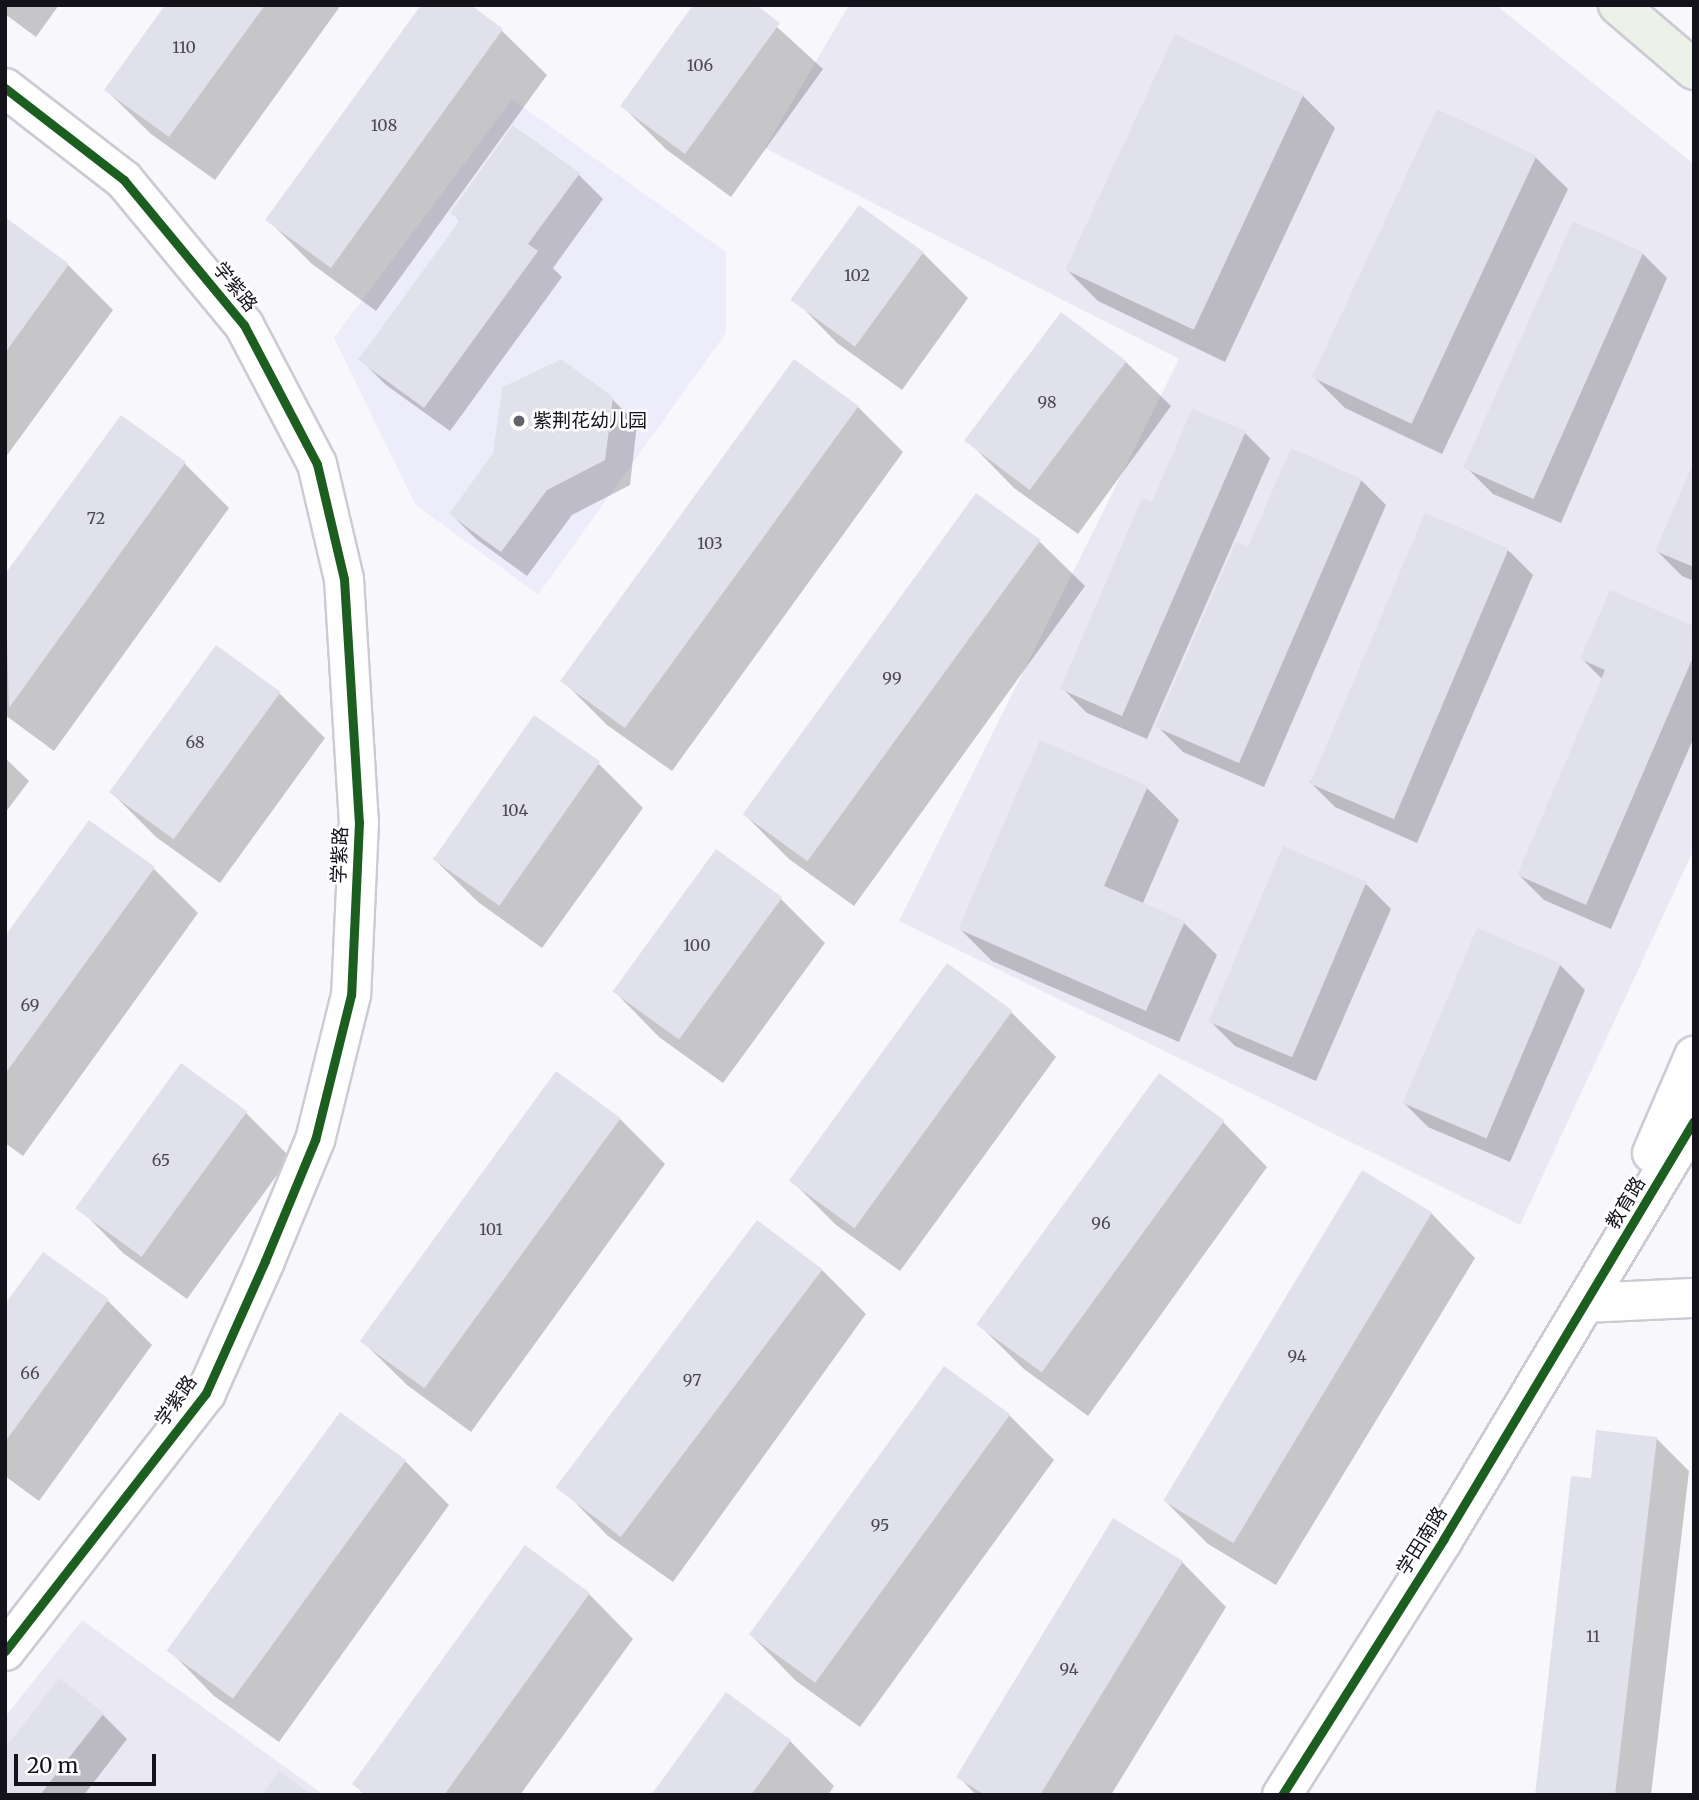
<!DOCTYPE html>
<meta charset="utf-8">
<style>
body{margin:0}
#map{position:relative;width:1699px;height:1800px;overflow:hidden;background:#f8f8fc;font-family:Merriweather,"Noto Sans SC",serif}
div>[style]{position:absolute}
.built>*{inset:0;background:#eae9f3}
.green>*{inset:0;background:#edecfa}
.shadow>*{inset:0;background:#0003}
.building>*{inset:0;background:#e1e1eb;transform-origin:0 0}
.roads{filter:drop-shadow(2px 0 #cccbd3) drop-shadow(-2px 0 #cccbd3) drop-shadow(0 2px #cccbd3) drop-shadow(0 -2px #cccbd3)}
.minor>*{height:38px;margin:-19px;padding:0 19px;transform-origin:19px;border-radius:19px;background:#fefeff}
.major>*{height:38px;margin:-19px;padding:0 19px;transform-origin:19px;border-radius:19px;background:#edf2e9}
.cycleway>*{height:9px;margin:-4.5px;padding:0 4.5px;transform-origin:4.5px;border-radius:4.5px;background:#1b5e20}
.dots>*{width:19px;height:19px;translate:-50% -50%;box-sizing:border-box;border:4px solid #fff;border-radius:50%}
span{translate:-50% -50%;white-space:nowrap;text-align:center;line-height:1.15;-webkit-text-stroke:5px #fff;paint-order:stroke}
.number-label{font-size:16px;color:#4a4952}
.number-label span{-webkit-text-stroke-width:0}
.street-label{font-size:19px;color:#14131c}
.poi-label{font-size:19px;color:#14131c}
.left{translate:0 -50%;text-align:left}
.frame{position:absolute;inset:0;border:7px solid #14131c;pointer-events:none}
.scale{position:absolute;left:14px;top:1754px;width:142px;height:32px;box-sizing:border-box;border:4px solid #14131c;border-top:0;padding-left:9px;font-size:21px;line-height:24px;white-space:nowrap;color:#14131c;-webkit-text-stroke:5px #fff;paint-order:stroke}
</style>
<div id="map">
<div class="built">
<i style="clip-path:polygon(849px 5px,1496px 5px,1694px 164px,1694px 849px,1520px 1225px,899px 921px,1179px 359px,765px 148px)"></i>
<i style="clip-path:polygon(82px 1620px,324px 1795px,5px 1795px,5px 1717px)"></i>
</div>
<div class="green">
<i style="clip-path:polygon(evenodd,512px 99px,726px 252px,726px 333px,538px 595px,415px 504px,334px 338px,512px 99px,514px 125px,579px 173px,528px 244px,538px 251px,424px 407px,359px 360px,460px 220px,450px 213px,514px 125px,512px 99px,560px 359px,613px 397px,605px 460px,547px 490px,501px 552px,449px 514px,493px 453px,502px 387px,560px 359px)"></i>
</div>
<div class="shadow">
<i style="clip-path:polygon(5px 5px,59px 5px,36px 37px,5px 14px)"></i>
<i style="clip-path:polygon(167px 5px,341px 5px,215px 180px,151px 134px,106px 90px)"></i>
<i style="clip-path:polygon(468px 5px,502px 31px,547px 75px,376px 311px,312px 264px,268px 220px)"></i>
<i style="clip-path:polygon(753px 5px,823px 69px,731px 197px,667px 150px,622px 106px)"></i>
<i style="clip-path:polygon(1303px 96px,1335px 128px,1225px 362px,1098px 301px,1066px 269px)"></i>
<i style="clip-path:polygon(1535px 157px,1568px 189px,1442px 454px,1345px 408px,1313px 376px)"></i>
<i style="clip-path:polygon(578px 174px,603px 199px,553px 268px,562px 277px,450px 431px,386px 385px,361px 360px,461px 222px,452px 213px)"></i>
<i style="clip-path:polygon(5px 219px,68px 265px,113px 310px,5px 458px)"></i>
<i style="clip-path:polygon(923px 253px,968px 298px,902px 390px,837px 343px,793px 298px)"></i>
<i style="clip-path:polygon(1642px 253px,1667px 278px,1561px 523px,1493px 494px,1468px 469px)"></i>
<i style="clip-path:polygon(794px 361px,858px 407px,903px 452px,672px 771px,607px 725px,563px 681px)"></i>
<i style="clip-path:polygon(1126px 362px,1171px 406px,1078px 534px,1014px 488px,970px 443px)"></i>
<i style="clip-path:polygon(612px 399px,637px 424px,630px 485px,572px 515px,527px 576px,476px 539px,451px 514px)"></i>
<i style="clip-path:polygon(121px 417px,185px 464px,229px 508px,54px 751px,5px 715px,5px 577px)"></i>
<i style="clip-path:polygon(1245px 433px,1270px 458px,1147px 739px,1087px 713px,1062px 688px,1152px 504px)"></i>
<i style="clip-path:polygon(1694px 466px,1694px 581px,1682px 576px,1657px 551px)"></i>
<i style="clip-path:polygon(1361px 480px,1386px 505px,1264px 787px,1183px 752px,1158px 727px,1249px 549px)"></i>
<i style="clip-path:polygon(976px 495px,1040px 542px,1085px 586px,854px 906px,789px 859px,745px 815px)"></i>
<i style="clip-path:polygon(1508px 550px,1533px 575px,1417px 843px,1335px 807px,1310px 782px)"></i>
<i style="clip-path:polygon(1694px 628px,1694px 737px,1611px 929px,1544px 900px,1519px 875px,1603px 680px,1582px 659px)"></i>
<i style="clip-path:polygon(216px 648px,280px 694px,325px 738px,220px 883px,156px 837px,111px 792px)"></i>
<i style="clip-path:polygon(5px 758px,29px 781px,5px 813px)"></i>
<i style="clip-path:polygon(599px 764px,643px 808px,542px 948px,478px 902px,433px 858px)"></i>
<i style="clip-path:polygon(1147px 788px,1179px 820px,1142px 905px,1184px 923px,1217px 955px,1179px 1042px,992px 961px,960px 929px)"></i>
<i style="clip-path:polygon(154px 869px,198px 913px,23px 1156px,5px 1143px,5px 939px)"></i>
<i style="clip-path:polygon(1366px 884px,1391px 909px,1316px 1081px,1235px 1046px,1210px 1021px)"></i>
<i style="clip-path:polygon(780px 898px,825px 943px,723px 1083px,659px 1037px,615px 992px)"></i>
<i style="clip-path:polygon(1560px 965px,1585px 990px,1510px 1162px,1428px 1127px,1403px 1102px)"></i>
<i style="clip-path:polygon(948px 966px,1011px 1012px,1056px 1057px,900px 1271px,836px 1225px,792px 1181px)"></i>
<i style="clip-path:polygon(556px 1073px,620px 1119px,665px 1164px,471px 1432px,407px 1385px,362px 1341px)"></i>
<i style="clip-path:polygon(245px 1112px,290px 1157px,187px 1299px,123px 1253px,79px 1208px)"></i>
<i style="clip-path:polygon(1223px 1122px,1267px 1167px,1088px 1416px,1024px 1369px,979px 1325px)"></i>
<i style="clip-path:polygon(1431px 1213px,1475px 1258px,1276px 1585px,1208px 1544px,1164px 1500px)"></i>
<i style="clip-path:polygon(822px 1270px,866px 1314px,673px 1582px,608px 1536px,564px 1491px)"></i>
<i style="clip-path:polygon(108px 1301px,152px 1345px,39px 1501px,5px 1476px,5px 1307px)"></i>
<i style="clip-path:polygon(945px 1368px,1009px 1415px,1054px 1460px,860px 1727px,796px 1681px,752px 1636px)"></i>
<i style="clip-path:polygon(1656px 1438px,1689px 1471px,1651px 1795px,1536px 1795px)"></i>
<i style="clip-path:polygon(405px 1461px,449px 1505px,279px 1742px,214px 1696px,170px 1651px)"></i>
<i style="clip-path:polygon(1182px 1562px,1226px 1607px,1111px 1795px,976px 1795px,958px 1776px)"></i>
<i style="clip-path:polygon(589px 1594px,633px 1639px,520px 1795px,365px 1795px,354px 1784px)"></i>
<i style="clip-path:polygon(102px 1714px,127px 1739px,84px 1795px,5px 1795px)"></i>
<i style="clip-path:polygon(790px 1741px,834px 1786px,828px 1795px,654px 1795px)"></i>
</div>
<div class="building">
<i style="clip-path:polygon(165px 5px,265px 5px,169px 137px,104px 90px)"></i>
<i style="clip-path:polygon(421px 5px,471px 5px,503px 29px,331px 268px,265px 220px)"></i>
<i style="clip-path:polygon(693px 5px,756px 5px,780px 23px,685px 154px,620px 106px)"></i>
<i style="left:1175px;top:34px;width:142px;height:260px;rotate:25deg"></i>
<i style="left:1437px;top:109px;width:110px;height:296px;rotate:25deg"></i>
<i style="clip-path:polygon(513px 125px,580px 173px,528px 244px,538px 251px,424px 408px,358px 360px,460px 220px,450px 213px)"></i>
<i style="left:859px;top:205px;width:80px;height:117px;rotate:36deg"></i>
<i style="clip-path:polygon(5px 217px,69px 264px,5px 353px)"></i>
<i style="left:1573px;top:221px;width:77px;height:270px;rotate:24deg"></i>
<i style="left:1061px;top:312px;width:82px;height:161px;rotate:37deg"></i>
<i style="clip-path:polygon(561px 359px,613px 397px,605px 460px,547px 490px,501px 552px,449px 514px,493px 453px,502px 387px)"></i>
<i style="left:794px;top:359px;width:80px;height:398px;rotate:36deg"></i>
<i style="clip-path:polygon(1192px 409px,1246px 431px,1122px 716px,1060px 689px,1142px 498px,1152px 502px)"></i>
<i style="clip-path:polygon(121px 415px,186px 462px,9px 708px,5px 574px)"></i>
<i style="clip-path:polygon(1291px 448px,1362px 479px,1239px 763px,1155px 727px,1236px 542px,1248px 547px)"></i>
<i style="clip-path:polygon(1694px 462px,1694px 567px,1655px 551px)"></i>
<i style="left:976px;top:493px;width:80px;height:397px;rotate:36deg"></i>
<i style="left:1425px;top:513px;width:91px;height:294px;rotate:23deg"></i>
<i style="clip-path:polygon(1610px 590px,1694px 626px,1694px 655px,1586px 905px,1517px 875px,1605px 670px,1580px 659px)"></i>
<i style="left:216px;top:645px;width:80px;height:182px;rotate:36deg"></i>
<i style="left:534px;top:715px;width:81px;height:176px;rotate:35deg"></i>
<i style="clip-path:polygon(1040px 740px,1148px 786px,1104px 886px,1185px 921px,1146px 1011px,958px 929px)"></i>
<i style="clip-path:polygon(89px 820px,155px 867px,5px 1074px,5px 936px)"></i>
<i style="left:1283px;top:846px;width:91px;height:191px;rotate:23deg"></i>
<i style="left:716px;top:849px;width:82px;height:176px;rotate:36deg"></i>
<i style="left:1477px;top:928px;width:91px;height:190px;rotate:23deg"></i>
<i style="left:947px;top:963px;width:81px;height:269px;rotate:36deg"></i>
<i style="left:181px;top:1063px;width:82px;height:180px;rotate:36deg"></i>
<i style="left:556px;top:1071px;width:80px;height:334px;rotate:36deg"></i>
<i style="left:1159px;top:1073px;width:81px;height:311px;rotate:36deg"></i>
<i style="left:1362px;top:1170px;width:82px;height:386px;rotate:31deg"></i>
<i style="left:757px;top:1220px;width:82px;height:335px;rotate:37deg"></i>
<i style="clip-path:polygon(43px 1252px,109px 1299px,5px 1442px,5px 1304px)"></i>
<i style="left:944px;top:1366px;width:82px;height:332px;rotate:36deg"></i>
<i style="left:340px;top:1412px;width:82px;height:295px;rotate:36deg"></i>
<i style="clip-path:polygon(1596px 1430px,1657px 1437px,1615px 1795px,1535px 1795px,1571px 1476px,1591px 1478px)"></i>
<i style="clip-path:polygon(1113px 1518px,1183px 1561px,1040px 1795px,985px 1795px,956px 1777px)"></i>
<i style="clip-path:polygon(525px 1545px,590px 1593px,444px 1795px,366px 1795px,352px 1784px)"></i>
<i style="clip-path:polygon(59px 1678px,104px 1713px,40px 1795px,5px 1795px,5px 1748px)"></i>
<i style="clip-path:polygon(726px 1692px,791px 1740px,751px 1795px,651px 1795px)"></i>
<i style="clip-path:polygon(279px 1771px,312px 1795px,262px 1795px)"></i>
</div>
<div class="roads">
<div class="minor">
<i style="left:5px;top:88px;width:150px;rotate:37.7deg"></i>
<i style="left:124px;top:180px;width:188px;rotate:50.4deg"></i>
<i style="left:244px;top:325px;width:157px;rotate:62.3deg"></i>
<i style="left:317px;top:464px;width:118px;rotate:76.8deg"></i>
<i style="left:344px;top:579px;width:243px;rotate:86.5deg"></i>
<i style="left:359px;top:822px;width:173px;rotate:92.6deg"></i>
<i style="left:351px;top:995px;width:149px;rotate:103.9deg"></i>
<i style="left:315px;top:1140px;width:131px;rotate:112.5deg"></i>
<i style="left:265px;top:1261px;width:145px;rotate:114.1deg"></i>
<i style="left:206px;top:1393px;width:327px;rotate:127.9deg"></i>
<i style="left:1652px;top:1153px;width:106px;rotate:-66.6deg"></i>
<i style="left:1587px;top:1303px;width:107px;rotate:-2.7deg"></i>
<i style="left:1282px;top:1795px;width:302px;rotate:-57.7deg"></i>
<i style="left:1443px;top:1540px;width:488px;rotate:-59.1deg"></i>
</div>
<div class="major">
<i style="left:1618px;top:5px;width:100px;rotate:40.5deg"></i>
</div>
</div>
<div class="cycleway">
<i style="left:5px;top:88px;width:150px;rotate:37.7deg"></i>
<i style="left:124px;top:180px;width:188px;rotate:50.4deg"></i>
<i style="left:244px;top:325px;width:157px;rotate:62.3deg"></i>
<i style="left:317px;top:464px;width:118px;rotate:76.8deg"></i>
<i style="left:344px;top:579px;width:243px;rotate:86.5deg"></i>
<i style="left:359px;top:822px;width:173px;rotate:92.6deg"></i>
<i style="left:351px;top:995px;width:149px;rotate:103.9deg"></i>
<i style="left:315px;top:1140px;width:131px;rotate:112.5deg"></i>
<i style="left:265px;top:1261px;width:145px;rotate:114.1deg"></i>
<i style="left:206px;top:1393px;width:327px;rotate:127.9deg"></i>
<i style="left:1282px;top:1795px;width:302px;rotate:-57.7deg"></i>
<i style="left:1443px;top:1540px;width:488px;rotate:-59.1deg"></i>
</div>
<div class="dots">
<i style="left:519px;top:421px;background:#64636a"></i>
</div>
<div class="number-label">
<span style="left:184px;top:47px">110</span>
<span style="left:700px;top:65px">106</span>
<span style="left:384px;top:125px">108</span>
<span style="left:857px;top:275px">102</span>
<span style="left:1047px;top:402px">98</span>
<span style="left:96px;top:518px">72</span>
<span style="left:710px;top:543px">103</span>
<span style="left:892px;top:678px">99</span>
<span style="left:195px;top:742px">68</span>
<span style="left:515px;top:810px">104</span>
<span style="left:697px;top:945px">100</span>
<span style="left:30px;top:1005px">69</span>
<span style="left:161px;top:1160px">65</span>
<span style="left:1101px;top:1223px">96</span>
<span style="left:491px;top:1229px">101</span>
<span style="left:1297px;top:1356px">94</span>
<span style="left:30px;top:1373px">66</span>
<span style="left:692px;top:1380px">97</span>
<span style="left:880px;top:1525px">95</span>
<span style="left:1593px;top:1636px">11</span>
<span style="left:1069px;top:1669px">94</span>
</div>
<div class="street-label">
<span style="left:235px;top:287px;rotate:51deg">学紫路</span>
<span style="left:340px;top:855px;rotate:-88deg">学紫路</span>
<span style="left:1626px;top:1203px;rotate:-59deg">教育路</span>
<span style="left:176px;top:1401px;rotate:-55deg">学紫路</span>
<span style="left:1422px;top:1541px;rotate:-58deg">学田南路</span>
</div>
<div class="poi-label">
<span class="left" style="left:533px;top:421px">紫荆花幼儿园</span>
</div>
<div class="frame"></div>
<div class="scale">20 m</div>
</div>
